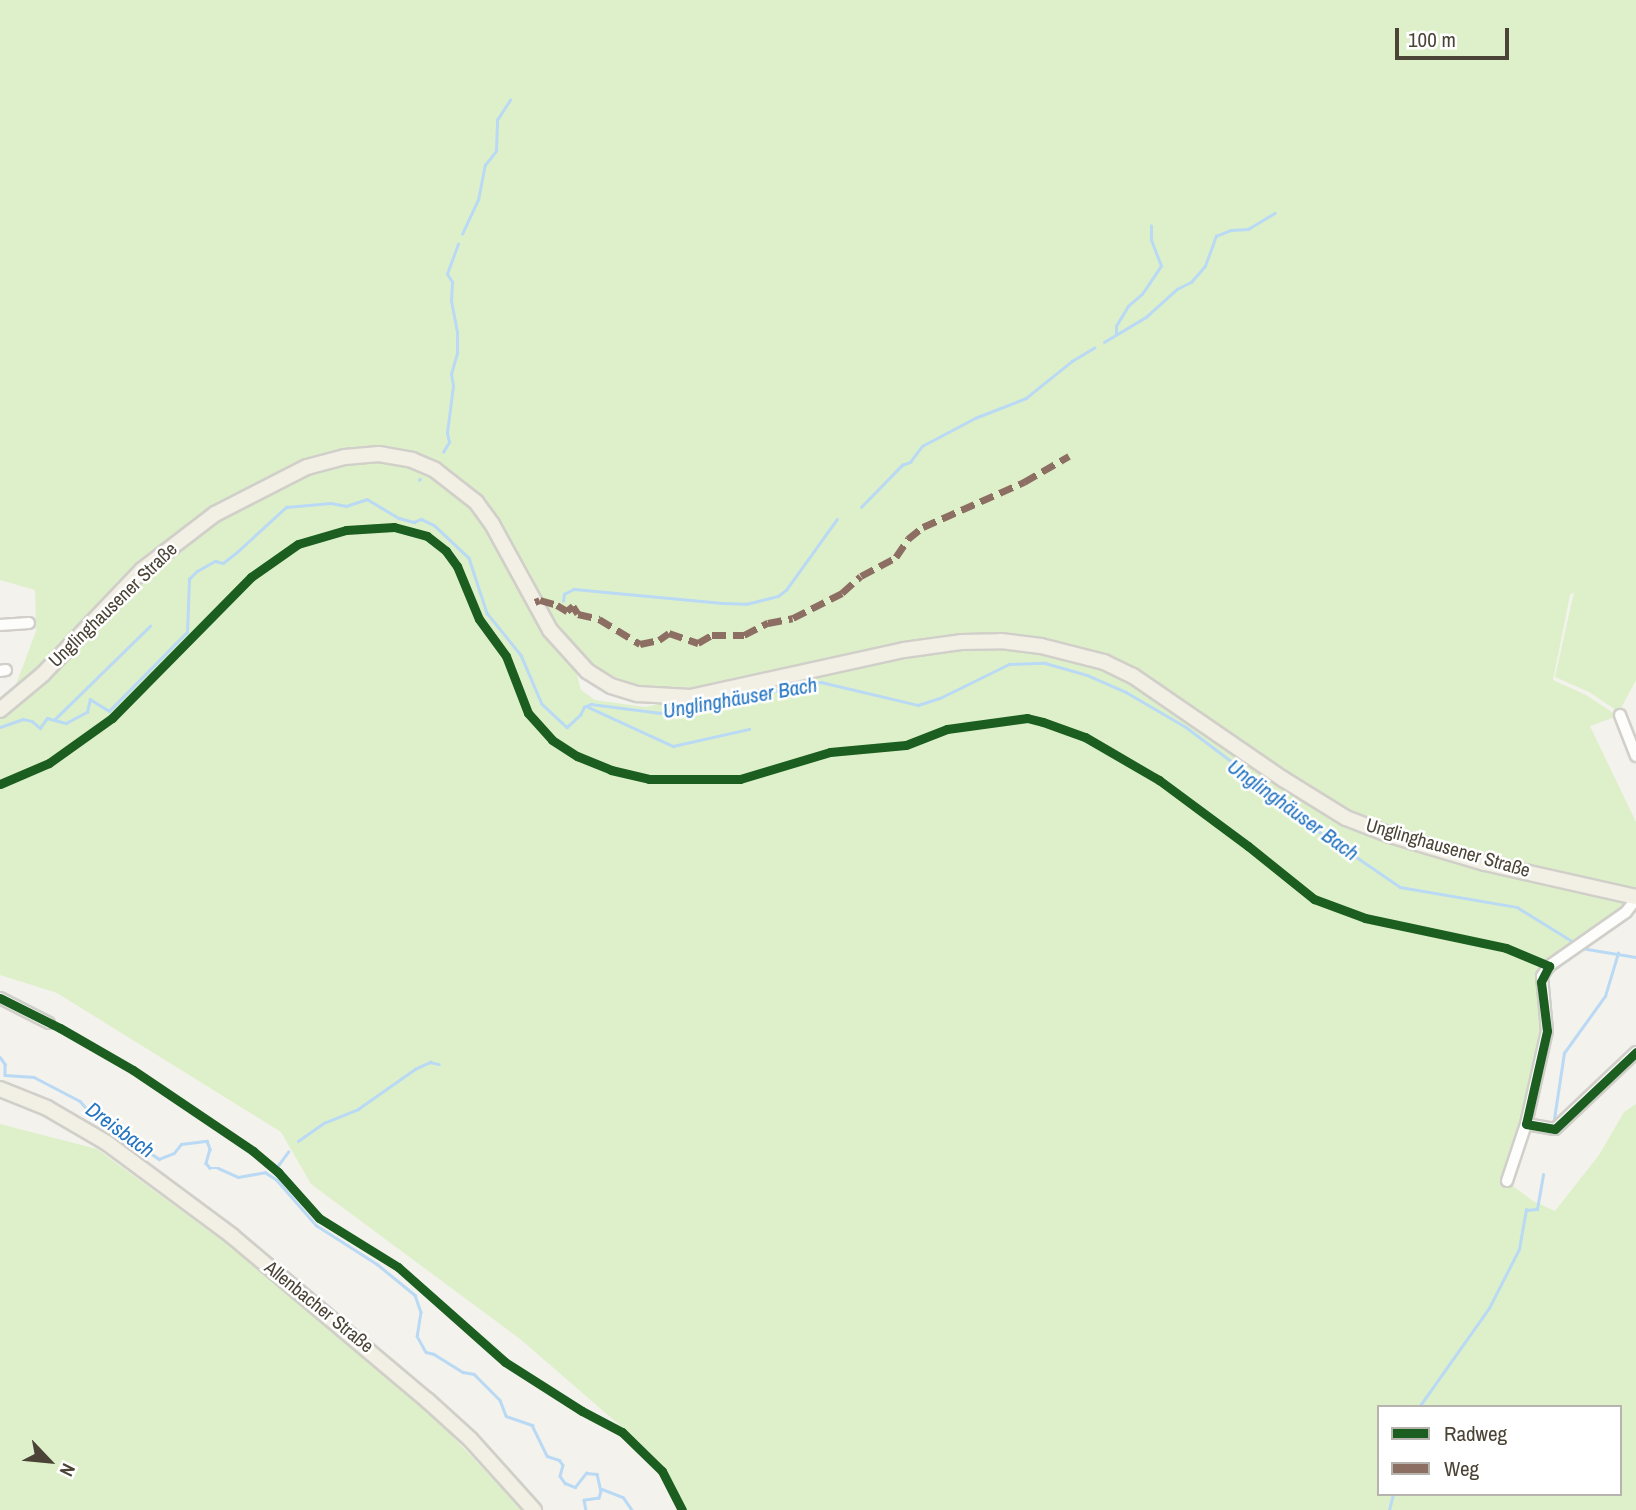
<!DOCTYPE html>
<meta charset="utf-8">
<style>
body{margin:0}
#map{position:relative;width:1636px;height:1510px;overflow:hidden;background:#f3f2ec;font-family:"Archivo Narrow",sans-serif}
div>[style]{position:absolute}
.green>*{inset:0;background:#def0ca}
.stream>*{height:2.5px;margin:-1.25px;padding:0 1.25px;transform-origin:1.25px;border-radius:1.25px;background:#b9d9f4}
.roads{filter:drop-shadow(2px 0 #d1cfc9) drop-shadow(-2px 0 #d1cfc9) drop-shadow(0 2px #d1cfc9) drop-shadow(0 -2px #d1cfc9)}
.minor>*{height:10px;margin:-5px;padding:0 5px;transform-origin:5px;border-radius:5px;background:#fdfdfc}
.major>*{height:14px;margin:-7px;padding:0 7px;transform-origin:7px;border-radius:7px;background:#f2efe4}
.quiet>*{height:7px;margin-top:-3.5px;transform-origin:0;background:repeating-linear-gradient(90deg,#8d6e63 0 14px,transparent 0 21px)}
.cycleway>*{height:9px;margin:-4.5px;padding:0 4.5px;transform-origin:4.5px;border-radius:4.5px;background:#1b5e20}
span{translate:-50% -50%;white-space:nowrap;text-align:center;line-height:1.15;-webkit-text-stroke:5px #fff;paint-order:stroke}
.street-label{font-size:19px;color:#4b4436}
.water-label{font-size:21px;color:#2474c2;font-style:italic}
.legend{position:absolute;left:1377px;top:1405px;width:245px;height:91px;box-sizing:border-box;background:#fff;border:2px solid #b7b4af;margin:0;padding:9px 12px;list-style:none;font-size:21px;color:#4b4436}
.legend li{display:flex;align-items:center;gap:14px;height:35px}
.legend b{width:35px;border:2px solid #b7b4af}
.north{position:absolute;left:14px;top:1426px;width:70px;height:70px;-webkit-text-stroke:5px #fff;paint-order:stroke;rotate:116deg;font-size:19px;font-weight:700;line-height:28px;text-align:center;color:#4b4436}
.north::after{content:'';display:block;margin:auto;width:24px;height:32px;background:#4b4436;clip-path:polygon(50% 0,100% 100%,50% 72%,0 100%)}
.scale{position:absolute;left:1395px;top:28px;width:114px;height:32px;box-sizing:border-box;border:4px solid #4b4436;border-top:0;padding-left:9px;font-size:21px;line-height:24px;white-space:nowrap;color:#4b4436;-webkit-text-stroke:5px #fff;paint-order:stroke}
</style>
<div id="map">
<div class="green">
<i style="clip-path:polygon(0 0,1636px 0,1636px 680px,1619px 712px,1589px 692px,1555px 677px,1574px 592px,1570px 595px,1553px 680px,1586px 695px,1618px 716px,1590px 726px,1636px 822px,1636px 891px,1499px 859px,1395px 830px,1345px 811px,1144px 675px,1092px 650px,1016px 634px,958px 637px,681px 689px,647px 690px,596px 669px,553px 623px,531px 575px,494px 512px,457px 477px,419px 458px,322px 456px,263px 479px,210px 509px,138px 566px,14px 690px,36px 631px,35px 590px,0 580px)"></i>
<i style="clip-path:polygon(evenodd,361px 459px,405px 463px,448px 483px,488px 524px,575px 668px,581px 690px,595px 700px,645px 707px,869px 660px,968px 648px,1002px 646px,1058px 654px,1114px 673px,1179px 710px,1313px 806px,1620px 897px,1626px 908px,1543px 965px,1536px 989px,1544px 1021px,1522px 1123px,1505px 1180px,1533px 1201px,1555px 1211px,1599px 1155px,1624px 1112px,1636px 1104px,1636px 1510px,686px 1510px,668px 1474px,638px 1441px,520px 1339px,311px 1184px,281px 1132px,57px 993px,0 975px,0 785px,44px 767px,43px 764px,0 781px,0 715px,18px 704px,144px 576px,199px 535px,250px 500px,309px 472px,361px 459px,1379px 1407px,1620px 1407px,1620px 1494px,1379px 1494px,1379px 1407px)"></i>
<i style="clip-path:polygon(0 1124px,97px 1149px,283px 1285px,423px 1405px,522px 1510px,0 1510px)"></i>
</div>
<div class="stream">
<i style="left:462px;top:234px;width:38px;rotate:-65deg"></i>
<i style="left:478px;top:200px;width:36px;rotate:-79deg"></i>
<i style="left:485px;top:165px;width:18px;rotate:-52deg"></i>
<i style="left:496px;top:151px;width:31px;rotate:-88deg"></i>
<i style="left:497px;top:120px;width:24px;rotate:-57deg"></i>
<i style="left:1116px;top:333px;width:7px;rotate:-90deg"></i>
<i style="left:1116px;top:326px;width:23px;rotate:-59deg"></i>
<i style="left:1128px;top:306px;width:18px;rotate:-41deg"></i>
<i style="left:1142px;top:294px;width:34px;rotate:-56deg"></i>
<i style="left:1161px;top:266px;width:28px;rotate:-111deg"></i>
<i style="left:1151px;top:240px;width:14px;rotate:-90deg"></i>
<i style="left:1104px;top:342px;width:49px;rotate:-30.8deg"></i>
<i style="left:1146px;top:317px;width:42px;rotate:-42.1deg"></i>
<i style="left:1177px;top:289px;width:16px;rotate:-27deg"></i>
<i style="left:1191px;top:282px;width:21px;rotate:-49deg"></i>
<i style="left:1205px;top:266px;width:32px;rotate:-70deg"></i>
<i style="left:1216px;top:236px;width:16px;rotate:-22deg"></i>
<i style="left:1231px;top:230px;width:17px;rotate:-3deg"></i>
<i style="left:1248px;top:229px;width:31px;rotate:-31deg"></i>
<i style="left:443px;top:452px;width:12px;rotate:-59deg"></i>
<i style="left:449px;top:442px;width:9px;rotate:-103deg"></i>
<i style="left:447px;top:433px;width:47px;rotate:-82.7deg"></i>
<i style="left:453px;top:386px;width:12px;rotate:-99deg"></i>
<i style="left:451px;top:374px;width:22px;rotate:-74deg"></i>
<i style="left:457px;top:353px;width:21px;rotate:-90deg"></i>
<i style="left:457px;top:332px;width:31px;rotate:-101deg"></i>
<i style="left:451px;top:302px;width:20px;rotate:-87deg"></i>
<i style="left:452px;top:282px;width:9px;rotate:-122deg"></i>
<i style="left:447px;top:274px;width:32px;rotate:-70deg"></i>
<i style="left:419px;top:480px;width:1px;rotate:-45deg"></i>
<i style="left:861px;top:507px;width:59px;rotate:-45.7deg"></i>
<i style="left:902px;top:465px;width:9px;rotate:-21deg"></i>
<i style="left:910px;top:462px;width:20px;rotate:-53deg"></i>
<i style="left:922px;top:446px;width:60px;rotate:-27.8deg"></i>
<i style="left:975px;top:418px;width:55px;rotate:-21.4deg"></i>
<i style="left:1026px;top:398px;width:59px;rotate:-38.8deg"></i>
<i style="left:1072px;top:361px;width:26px;rotate:-31deg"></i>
<i style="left:563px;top:601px;width:7px;rotate:-82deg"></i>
<i style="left:564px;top:594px;width:11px;rotate:-27deg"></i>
<i style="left:574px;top:589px;width:149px;rotate:5.4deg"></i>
<i style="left:722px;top:603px;width:24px;rotate:2deg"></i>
<i style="left:746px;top:604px;width:33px;rotate:-14deg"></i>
<i style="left:778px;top:596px;width:10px;rotate:-37deg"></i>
<i style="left:786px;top:590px;width:87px;rotate:-54.3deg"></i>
<i style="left:588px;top:707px;width:94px;rotate:24.6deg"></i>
<i style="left:673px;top:746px;width:78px;rotate:-12.6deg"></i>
<i style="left:55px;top:719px;width:133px;rotate:-44.4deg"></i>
<i style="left:0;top:727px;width:24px;rotate:-19deg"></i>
<i style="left:23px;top:719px;width:9px;rotate:13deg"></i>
<i style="left:32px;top:721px;width:11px;rotate:41deg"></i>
<i style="left:40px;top:728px;width:12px;rotate:-55deg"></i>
<i style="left:47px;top:718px;width:20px;rotate:15deg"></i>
<i style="left:66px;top:723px;width:24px;rotate:-28deg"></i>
<i style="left:87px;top:712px;width:13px;rotate:-77deg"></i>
<i style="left:90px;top:699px;width:22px;rotate:32deg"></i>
<i style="left:109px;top:711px;width:111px;rotate:-45.4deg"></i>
<i style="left:187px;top:632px;width:53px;rotate:-87.8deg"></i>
<i style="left:189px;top:579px;width:11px;rotate:-45deg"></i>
<i style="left:197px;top:571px;width:21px;rotate:-29deg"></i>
<i style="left:215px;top:561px;width:8px;rotate:14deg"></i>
<i style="left:223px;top:563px;width:16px;rotate:-38deg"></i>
<i style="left:236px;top:553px;width:68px;rotate:-42.6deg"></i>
<i style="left:286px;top:507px;width:45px;rotate:-5.1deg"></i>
<i style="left:331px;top:503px;width:15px;rotate:11deg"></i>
<i style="left:346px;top:506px;width:22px;rotate:-18deg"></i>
<i style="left:367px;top:499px;width:37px;rotate:31deg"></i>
<i style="left:399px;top:518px;width:16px;rotate:15deg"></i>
<i style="left:414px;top:522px;width:8px;rotate:-23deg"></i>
<i style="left:421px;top:519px;width:14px;rotate:25deg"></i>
<i style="left:434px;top:525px;width:48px;rotate:43.3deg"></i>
<i style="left:469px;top:558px;width:58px;rotate:71.9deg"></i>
<i style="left:487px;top:613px;width:54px;rotate:51deg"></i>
<i style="left:521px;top:655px;width:53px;rotate:66.8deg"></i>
<i style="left:542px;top:704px;width:34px;rotate:43deg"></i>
<i style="left:567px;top:727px;width:18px;rotate:-43deg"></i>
<i style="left:580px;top:715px;width:9px;rotate:-63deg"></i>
<i style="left:584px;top:707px;width:8px;rotate:-23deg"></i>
<i style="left:591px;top:704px;width:70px;rotate:7.4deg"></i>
<i style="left:660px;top:713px;width:164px;rotate:-10.9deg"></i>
<i style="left:821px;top:682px;width:100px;rotate:13.3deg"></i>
<i style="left:918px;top:705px;width:23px;rotate:-18deg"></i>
<i style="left:940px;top:698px;width:77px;rotate:-26.2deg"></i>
<i style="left:1009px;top:664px;width:36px;rotate:-2deg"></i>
<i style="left:1045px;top:663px;width:44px;rotate:15.9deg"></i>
<i style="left:1087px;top:675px;width:43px;rotate:23.6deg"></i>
<i style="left:1126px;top:692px;width:69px;rotate:30.3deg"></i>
<i style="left:1186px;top:727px;width:56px;rotate:37.1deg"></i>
<i style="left:1231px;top:761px;width:42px;rotate:46deg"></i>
<i style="left:1260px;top:791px;width:170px;rotate:34.4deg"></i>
<i style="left:1400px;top:887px;width:119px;rotate:9.7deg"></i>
<i style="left:1517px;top:907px;width:68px;rotate:31.8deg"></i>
<i style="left:1581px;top:948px;width:56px;rotate:9.3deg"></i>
<i style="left:0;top:1057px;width:9px;rotate:54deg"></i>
<i style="left:5px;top:1064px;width:11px;rotate:90deg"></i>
<i style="left:5px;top:1075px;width:29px;rotate:4deg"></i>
<i style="left:34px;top:1077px;width:52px;rotate:27.6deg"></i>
<i style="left:80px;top:1101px;width:13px;rotate:48deg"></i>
<i style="left:89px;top:1111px;width:85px;rotate:34.4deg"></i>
<i style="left:159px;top:1159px;width:16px;rotate:-22deg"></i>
<i style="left:174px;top:1153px;width:11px;rotate:-52deg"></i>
<i style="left:181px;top:1144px;width:26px;rotate:-7deg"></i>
<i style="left:207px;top:1141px;width:9px;rotate:69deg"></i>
<i style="left:210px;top:1149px;width:15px;rotate:106deg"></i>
<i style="left:206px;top:1163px;width:6px;rotate:51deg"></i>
<i style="left:210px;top:1168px;width:8px"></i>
<i style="left:218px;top:1168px;width:22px;rotate:24deg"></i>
<i style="left:238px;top:1177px;width:27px;rotate:-10deg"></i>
<i style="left:265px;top:1172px;width:14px;rotate:34deg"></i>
<i style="left:277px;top:1180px;width:60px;rotate:49.1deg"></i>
<i style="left:316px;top:1225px;width:72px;rotate:32.6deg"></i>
<i style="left:377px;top:1264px;width:49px;rotate:39.2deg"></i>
<i style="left:415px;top:1295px;width:18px;rotate:71deg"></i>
<i style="left:421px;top:1312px;width:24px;rotate:99deg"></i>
<i style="left:417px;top:1336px;width:18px;rotate:61deg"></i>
<i style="left:426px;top:1352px;width:8px;rotate:14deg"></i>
<i style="left:434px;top:1354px;width:34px;rotate:32deg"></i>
<i style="left:463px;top:1372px;width:11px;rotate:10deg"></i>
<i style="left:474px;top:1374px;width:37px;rotate:45deg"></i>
<i style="left:500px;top:1400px;width:17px;rotate:69deg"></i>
<i style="left:506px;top:1416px;width:28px;rotate:19deg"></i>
<i style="left:532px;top:1425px;width:34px;rotate:64deg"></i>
<i style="left:547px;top:1456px;width:13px;rotate:18deg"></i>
<i style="left:559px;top:1460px;width:6px;rotate:51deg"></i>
<i style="left:563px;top:1465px;width:11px;rotate:105deg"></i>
<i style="left:560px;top:1476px;width:9px;rotate:54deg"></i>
<i style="left:565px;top:1483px;width:11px;rotate:22deg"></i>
<i style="left:575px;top:1487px;width:18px;rotate:-52deg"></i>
<i style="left:586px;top:1473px;width:11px;rotate:5deg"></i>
<i style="left:597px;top:1474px;width:17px;rotate:77deg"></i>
<i style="left:601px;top:1491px;width:7px;rotate:106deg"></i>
<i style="left:599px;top:1498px;width:15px;rotate:172deg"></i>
<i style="left:584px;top:1500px;width:10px;rotate:79deg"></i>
<i style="left:1554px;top:1119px;width:67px;rotate:-81.4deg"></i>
<i style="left:1564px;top:1053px;width:70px;rotate:-54.3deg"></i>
<i style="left:1605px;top:996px;width:45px;rotate:-73.2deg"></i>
<i style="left:298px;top:1141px;width:32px;rotate:-35deg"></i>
<i style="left:324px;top:1123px;width:37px;rotate:-22deg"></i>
<i style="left:358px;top:1109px;width:70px;rotate:-35.1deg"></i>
<i style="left:415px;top:1069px;width:17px;rotate:-25deg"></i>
<i style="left:430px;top:1062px;width:9px;rotate:13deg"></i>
<i style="left:277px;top:1167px;width:19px;rotate:-54deg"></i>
<i style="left:1419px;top:1407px;width:121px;rotate:-54.7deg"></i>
<i style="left:1489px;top:1308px;width:66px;rotate:-63deg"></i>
<i style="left:1519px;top:1249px;width:40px;rotate:-80deg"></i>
<i style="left:1526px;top:1210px;width:11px;rotate:-5deg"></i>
<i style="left:1537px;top:1209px;width:35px;rotate:-80deg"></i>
<i style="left:602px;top:1489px;width:22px;rotate:21deg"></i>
<i style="left:623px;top:1497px;width:16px;rotate:55deg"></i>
<i style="left:1389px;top:1510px;width:16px;rotate:-76deg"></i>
</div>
<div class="roads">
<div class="minor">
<i style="left:0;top:625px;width:29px;rotate:-4deg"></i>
<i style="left:0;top:671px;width:6px;rotate:-9deg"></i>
<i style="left:1620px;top:715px;width:44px;rotate:68.7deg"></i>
<i style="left:0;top:998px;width:55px;rotate:27deg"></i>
<i style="left:1526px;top:1124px;width:29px;rotate:10deg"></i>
<i style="left:1555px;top:1129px;width:112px;rotate:-43.5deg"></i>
<i style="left:1507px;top:1181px;width:60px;rotate:-71.6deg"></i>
<i style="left:1526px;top:1124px;width:95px;rotate:-77.3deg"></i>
<i style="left:1547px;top:1031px;width:55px;rotate:-95.2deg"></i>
<i style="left:1542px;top:976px;width:12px;rotate:-55deg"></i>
<i style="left:1549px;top:966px;width:94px;rotate:-35deg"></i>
<i style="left:1626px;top:912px;width:16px;rotate:-52deg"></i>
</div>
<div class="major">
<i style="left:0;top:710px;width:56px;rotate:-39.9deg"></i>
<i style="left:43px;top:674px;width:144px;rotate:-46.4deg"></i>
<i style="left:142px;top:570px;width:92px;rotate:-37.5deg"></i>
<i style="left:215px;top:514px;width:103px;rotate:-27.1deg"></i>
<i style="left:307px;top:467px;width:39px;rotate:-15deg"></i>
<i style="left:345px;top:457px;width:34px;rotate:-5deg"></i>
<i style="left:379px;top:454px;width:34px;rotate:10deg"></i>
<i style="left:412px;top:460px;width:25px;rotate:23deg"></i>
<i style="left:435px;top:470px;width:52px;rotate:38deg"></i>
<i style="left:476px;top:502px;width:27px;rotate:54deg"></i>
<i style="left:492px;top:524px;width:121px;rotate:61.3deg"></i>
<i style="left:550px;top:630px;width:55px;rotate:47.9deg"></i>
<i style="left:587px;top:671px;width:28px;rotate:32deg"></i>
<i style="left:611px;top:686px;width:28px;rotate:17deg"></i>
<i style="left:638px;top:694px;width:52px;rotate:3.3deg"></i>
<i style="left:690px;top:697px;width:219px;rotate:-12.4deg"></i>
<i style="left:904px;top:650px;width:59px;rotate:-7.9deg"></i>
<i style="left:962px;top:642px;width:39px;rotate:-1deg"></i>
<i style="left:1001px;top:641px;width:40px;rotate:7.1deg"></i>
<i style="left:1041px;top:646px;width:65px;rotate:14.3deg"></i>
<i style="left:1104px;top:662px;width:32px;rotate:26deg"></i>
<i style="left:1133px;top:676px;width:182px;rotate:34.5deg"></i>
<i style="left:1283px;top:779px;width:74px;rotate:31.8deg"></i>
<i style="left:1346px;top:818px;width:47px;rotate:21.1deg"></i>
<i style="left:1390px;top:835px;width:99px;rotate:16.4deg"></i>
<i style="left:1485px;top:863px;width:155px;rotate:12.7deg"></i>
<i style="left:0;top:1089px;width:51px;rotate:22deg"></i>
<i style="left:47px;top:1108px;width:69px;rotate:30.3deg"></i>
<i style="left:107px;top:1143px;width:156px;rotate:36.6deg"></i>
<i style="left:232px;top:1236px;width:255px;rotate:40.1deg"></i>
<i style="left:427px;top:1400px;width:58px;rotate:42.2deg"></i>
<i style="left:470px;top:1439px;width:96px;rotate:48deg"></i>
</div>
</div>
<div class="quiet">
<i style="left:535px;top:602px;width:5px;rotate:-22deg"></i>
<i style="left:540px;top:600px;width:18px;rotate:16deg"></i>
<i style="left:557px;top:605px;width:12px;rotate:31deg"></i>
<i style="left:567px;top:611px;width:8px;rotate:-40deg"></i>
<i style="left:573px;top:606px;width:9px;rotate:58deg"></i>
<i style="left:578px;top:614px;width:22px;rotate:13deg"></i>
<i style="left:599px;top:619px;width:48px;rotate:31.4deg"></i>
<i style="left:640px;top:644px;width:19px;rotate:-12deg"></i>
<i style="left:659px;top:640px;width:12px;rotate:-35deg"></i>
<i style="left:669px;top:633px;width:31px;rotate:19deg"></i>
<i style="left:698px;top:643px;width:16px;rotate:-30deg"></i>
<i style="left:712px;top:635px;width:32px"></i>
<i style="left:744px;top:635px;width:27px;rotate:-27deg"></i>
<i style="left:768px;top:623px;width:25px;rotate:-11deg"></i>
<i style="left:793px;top:618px;width:55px;rotate:-27deg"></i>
<i style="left:842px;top:593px;width:25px;rotate:-42deg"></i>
<i style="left:861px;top:576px;width:40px;rotate:-28deg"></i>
<i style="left:896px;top:557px;width:22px;rotate:-56deg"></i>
<i style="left:908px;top:539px;width:19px;rotate:-39deg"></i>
<i style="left:923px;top:527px;width:111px;rotate:-24deg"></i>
<i style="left:1024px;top:482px;width:52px;rotate:-30deg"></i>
</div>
<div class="cycleway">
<i style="left:0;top:784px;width:53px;rotate:-23.2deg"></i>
<i style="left:49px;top:763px;width:77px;rotate:-35.5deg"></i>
<i style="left:112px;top:718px;width:198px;rotate:-45.4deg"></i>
<i style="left:251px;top:577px;width:57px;rotate:-35.1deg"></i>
<i style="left:298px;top:544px;width:50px;rotate:-16.3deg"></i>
<i style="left:346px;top:530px;width:48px;rotate:-3.6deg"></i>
<i style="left:394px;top:527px;width:34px;rotate:15deg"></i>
<i style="left:427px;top:536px;width:24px;rotate:38deg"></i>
<i style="left:446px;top:551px;width:19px;rotate:54deg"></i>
<i style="left:457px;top:566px;width:57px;rotate:67.5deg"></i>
<i style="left:479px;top:619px;width:46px;rotate:53.9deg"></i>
<i style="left:506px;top:656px;width:61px;rotate:68.9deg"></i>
<i style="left:528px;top:713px;width:36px;rotate:48deg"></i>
<i style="left:552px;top:740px;width:30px;rotate:33deg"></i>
<i style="left:577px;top:756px;width:37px;rotate:22deg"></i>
<i style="left:611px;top:770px;width:39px;rotate:13deg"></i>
<i style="left:649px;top:779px;width:91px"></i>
<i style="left:740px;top:779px;width:94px;rotate:-16.7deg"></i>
<i style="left:830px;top:752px;width:76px;rotate:-5.3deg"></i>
<i style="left:906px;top:745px;width:44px;rotate:-21.3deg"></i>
<i style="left:947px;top:729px;width:81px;rotate:-7.8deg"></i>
<i style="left:1027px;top:718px;width:16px;rotate:14deg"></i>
<i style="left:1043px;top:722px;width:45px;rotate:19.7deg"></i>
<i style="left:1085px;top:737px;width:86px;rotate:30.2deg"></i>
<i style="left:1159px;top:780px;width:111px;rotate:36.6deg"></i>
<i style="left:1248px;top:846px;width:85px;rotate:38.8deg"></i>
<i style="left:1314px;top:899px;width:54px;rotate:20.4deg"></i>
<i style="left:1365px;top:918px;width:144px;rotate:12deg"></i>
<i style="left:1506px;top:948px;width:47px;rotate:22.7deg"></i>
<i style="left:1549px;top:966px;width:18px;rotate:117deg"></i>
<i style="left:1541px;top:982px;width:49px;rotate:83deg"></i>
<i style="left:1547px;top:1031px;width:95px;rotate:102.7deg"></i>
<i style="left:1526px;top:1124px;width:29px;rotate:10deg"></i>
<i style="left:1555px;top:1129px;width:112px;rotate:-43.5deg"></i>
<i style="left:0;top:998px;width:67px;rotate:26.6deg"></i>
<i style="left:60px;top:1028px;width:84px;rotate:29.9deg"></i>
<i style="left:133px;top:1070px;width:145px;rotate:34deg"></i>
<i style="left:253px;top:1151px;width:33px;rotate:40deg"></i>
<i style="left:278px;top:1172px;width:62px;rotate:48.3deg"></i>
<i style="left:319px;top:1218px;width:93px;rotate:31.8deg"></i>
<i style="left:398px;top:1267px;width:143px;rotate:41.6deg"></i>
<i style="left:505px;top:1362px;width:91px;rotate:32.5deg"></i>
<i style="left:582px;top:1411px;width:45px;rotate:27.7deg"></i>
<i style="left:622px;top:1432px;width:56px;rotate:44.3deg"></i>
<i style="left:662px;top:1471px;width:44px;rotate:62.9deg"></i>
</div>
<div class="street-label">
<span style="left:113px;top:605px;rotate:-44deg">Unglinghausener Straße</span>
<span style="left:1448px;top:848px;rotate:16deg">Unglinghausener Straße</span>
<span style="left:319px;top:1307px;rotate:39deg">Allenbacher Straße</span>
</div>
<div class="water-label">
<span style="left:740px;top:698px;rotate:-10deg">Unglinghäuser Bach</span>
<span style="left:1293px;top:810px;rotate:36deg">Unglinghäuser Bach</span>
<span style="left:120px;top:1130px;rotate:36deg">Dreisbach</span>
</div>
<ul class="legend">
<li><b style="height:9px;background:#1b5e20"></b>Radweg</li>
<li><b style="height:9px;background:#8d6e63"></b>Weg</li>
</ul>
<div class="north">N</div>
<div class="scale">100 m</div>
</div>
